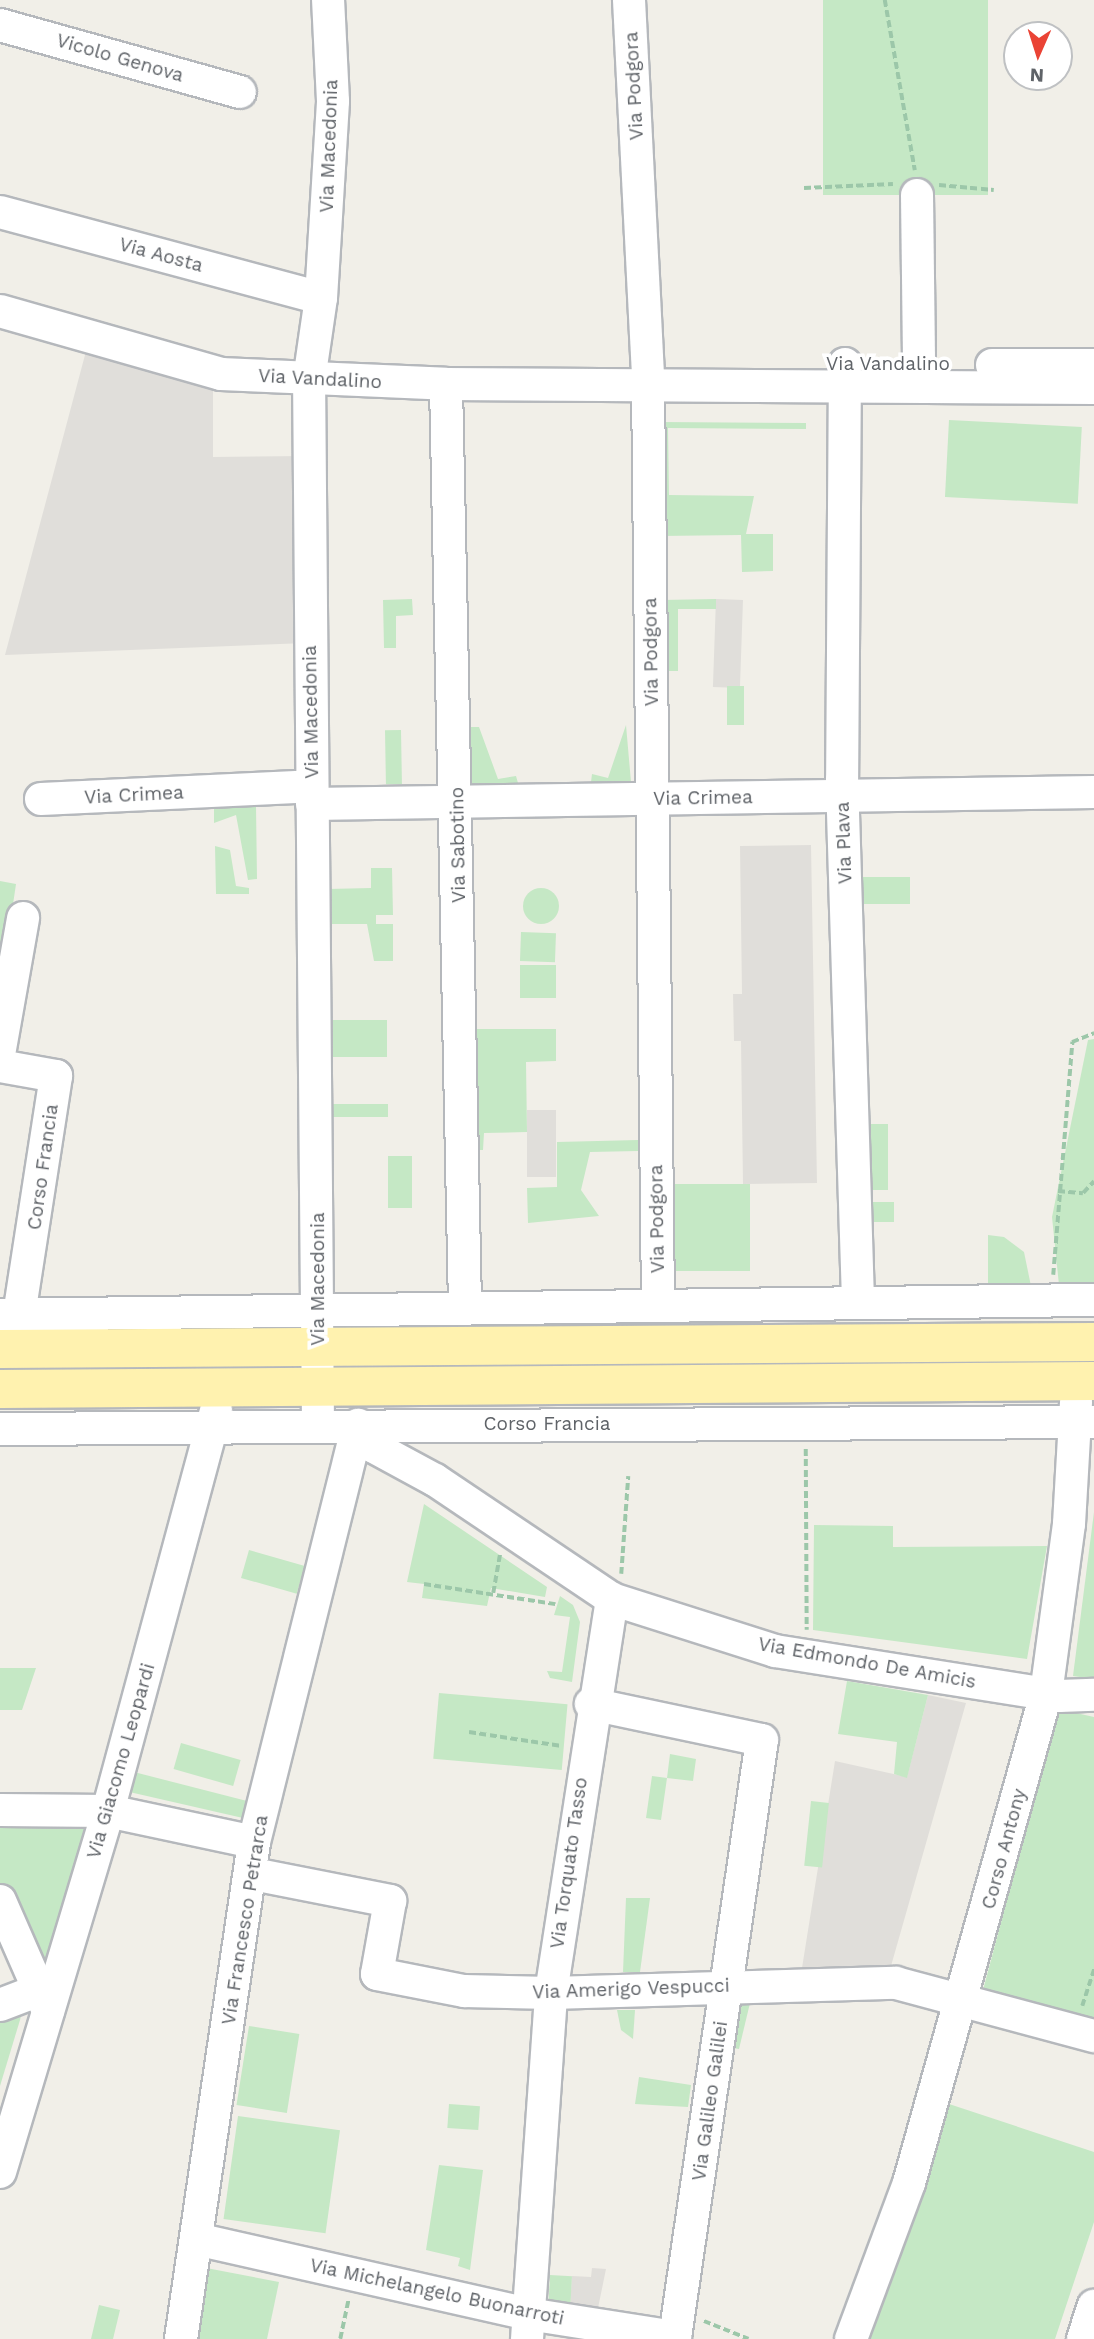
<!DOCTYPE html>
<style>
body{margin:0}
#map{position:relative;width:1094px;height:2339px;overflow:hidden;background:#f1efe8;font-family:"Work Sans",sans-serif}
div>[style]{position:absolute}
.industrial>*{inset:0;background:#e0deda;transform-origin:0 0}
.green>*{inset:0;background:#c5e8c5;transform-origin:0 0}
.round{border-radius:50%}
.path>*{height:3.5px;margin-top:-1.75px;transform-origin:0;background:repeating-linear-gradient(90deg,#9cc7a9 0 7px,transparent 0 10.5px)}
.roads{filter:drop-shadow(2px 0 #b5b8bc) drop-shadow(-2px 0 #b5b8bc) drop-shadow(0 2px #b5b8bc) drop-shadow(0 -2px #b5b8bc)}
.minor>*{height:32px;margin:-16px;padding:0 16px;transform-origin:16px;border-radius:16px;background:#fff}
.major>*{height:38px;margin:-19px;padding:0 19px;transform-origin:19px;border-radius:19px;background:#fff2af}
span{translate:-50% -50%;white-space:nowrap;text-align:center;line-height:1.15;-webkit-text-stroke:7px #fff;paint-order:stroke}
.street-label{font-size:19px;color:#5f6368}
.north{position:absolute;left:1003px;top:21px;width:70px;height:70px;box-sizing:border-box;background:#fff;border:2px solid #bfc1c3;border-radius:50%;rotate:183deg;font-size:19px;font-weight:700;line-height:28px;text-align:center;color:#5f6368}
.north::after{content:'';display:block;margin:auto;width:24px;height:32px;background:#ea4335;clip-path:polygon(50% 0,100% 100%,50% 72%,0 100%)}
</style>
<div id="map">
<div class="industrial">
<i style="clip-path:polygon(89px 340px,213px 375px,213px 457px,306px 456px,306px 643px,5px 655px)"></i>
<i style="left:716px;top:599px;width:27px;height:88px;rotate:2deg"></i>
<i style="clip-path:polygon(811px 845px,817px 1183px,743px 1184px,741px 1041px,734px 1041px,733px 994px,742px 994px,740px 846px)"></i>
<i style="left:527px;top:1110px;width:29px;height:67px"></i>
<i style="clip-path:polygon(928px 1695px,966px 1703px,891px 1966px,802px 1968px,835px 1761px,907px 1777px)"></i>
<i style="clip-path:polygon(592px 2268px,606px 2269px,597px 2313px,570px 2307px,572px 2276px,591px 2277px)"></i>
</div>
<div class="green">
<i style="left:823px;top:0;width:165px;height:195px"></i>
<i style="left:949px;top:420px;width:133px;height:77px;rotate:3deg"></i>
<i style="clip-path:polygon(659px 422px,806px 423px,806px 429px,668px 428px,669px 495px,754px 496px,746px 534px,773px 534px,773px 571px,742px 572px,741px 535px,660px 536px)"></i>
<i style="clip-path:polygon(412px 599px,413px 615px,396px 616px,396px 648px,384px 648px,383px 600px)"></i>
<i style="clip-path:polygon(716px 599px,716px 609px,678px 609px,678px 671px,661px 671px,661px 600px)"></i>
<i style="left:727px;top:686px;width:17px;height:39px"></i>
<i style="clip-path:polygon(626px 725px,631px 782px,591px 782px,592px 774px,608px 778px)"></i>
<i style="clip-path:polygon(470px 727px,479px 727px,498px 779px,516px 776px,518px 783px,470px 784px)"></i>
<i style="left:401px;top:730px;width:54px;height:16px;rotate:89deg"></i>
<i style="clip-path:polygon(256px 806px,257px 879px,248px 880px,236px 815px,214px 823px,214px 808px)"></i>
<i style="clip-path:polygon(215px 846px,230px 850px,236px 886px,249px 888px,249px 894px,216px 894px)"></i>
<i style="clip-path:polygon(371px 868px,392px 868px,393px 915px,376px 915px,376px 924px,393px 924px,393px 961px,374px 961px,367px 924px,329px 924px,328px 889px,371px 888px)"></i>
<i style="left:910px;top:877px;width:27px;height:51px;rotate:90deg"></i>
<i style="clip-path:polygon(0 881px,16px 884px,0 992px)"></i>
<i class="round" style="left:523px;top:888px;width:36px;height:36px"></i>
<i style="left:521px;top:932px;width:35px;height:29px;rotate:2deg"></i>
<i style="left:556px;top:965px;width:33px;height:36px;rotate:90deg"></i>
<i style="left:329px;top:1020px;width:58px;height:37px"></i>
<i style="clip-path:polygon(473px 1029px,556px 1029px,556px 1061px,526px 1062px,527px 1132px,484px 1133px,483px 1150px,474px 1150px)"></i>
<i style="clip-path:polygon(1094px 1039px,1094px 1285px,1059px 1285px,1052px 1217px,1088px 1040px)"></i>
<i style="left:388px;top:1104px;width:13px;height:57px;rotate:90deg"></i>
<i style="left:861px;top:1124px;width:27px;height:66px"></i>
<i style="clip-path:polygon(638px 1140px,638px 1151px,590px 1152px,581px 1190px,599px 1216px,528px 1223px,527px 1188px,557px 1187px,557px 1142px)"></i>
<i style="left:388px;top:1156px;width:24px;height:52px"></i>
<i style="left:750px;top:1184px;width:87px;height:82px;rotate:90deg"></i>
<i style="left:861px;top:1202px;width:33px;height:20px"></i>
<i style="clip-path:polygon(988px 1235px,1004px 1237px,1024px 1252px,1032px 1291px,988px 1291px)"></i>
<i style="clip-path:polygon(424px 1504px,547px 1587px,545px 1597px,491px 1588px,487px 1606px,422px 1598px,424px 1584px,407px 1582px)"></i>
<i style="clip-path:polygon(1094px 1512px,1094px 1679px,1073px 1676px)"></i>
<i style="clip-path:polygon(814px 1525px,893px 1526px,893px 1547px,1047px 1546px,1027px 1659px,813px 1630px)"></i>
<i style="left:249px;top:1550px;width:58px;height:29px;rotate:16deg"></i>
<i style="clip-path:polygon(560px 1596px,573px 1605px,580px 1622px,572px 1682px,550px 1678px,547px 1671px,562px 1672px,570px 1617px,554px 1615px)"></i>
<i style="clip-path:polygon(0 1668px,36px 1668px,22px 1710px,0 1710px)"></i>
<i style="clip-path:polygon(847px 1681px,928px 1695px,907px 1778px,894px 1774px,897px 1742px,838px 1734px)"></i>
<i style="left:439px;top:1693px;width:129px;height:66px;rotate:5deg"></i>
<i style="clip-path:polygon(1058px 1709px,1094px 1717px,1094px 2023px,983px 1990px)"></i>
<i style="left:181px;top:1743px;width:62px;height:27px;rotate:16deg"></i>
<i style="clip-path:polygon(670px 1754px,696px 1759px,693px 1781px,667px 1778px,661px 1820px,646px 1818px,652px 1776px,667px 1778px)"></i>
<i style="clip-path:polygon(130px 1771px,247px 1801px,243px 1818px,125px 1791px)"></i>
<i style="left:811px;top:1801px;width:18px;height:65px;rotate:6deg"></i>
<i style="clip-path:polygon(0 1810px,108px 1811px,48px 2011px,0 1888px)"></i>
<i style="clip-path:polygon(626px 1898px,650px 1898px,640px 1972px,623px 1972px)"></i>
<i style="clip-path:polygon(734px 2003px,750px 2003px,739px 2049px,727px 2047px)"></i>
<i style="clip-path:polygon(617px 2010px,635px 2010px,633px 2039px,621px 2030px)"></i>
<i style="clip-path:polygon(22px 2011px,20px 2020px,0 2086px,0 2014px)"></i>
<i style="left:249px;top:2026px;width:51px;height:80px;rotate:9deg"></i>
<i style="clip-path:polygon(639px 2077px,691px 2085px,688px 2107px,635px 2104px)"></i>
<i style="clip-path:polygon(946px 2103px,1094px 2152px,1094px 2222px,1055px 2339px,866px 2339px)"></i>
<i style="left:449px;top:2104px;width:31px;height:24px;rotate:4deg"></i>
<i style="left:238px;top:2116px;width:103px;height:104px;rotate:8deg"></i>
<i style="clip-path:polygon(439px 2165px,483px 2170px,470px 2270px,458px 2266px,460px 2258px,426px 2250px)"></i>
<i style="clip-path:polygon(201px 2267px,279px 2282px,267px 2339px,188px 2339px)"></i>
<i style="left:550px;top:2275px;width:22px;height:27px;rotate:3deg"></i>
<i style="clip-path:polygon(99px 2305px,120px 2310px,113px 2339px,91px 2339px)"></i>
</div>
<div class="path">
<i style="left:885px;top:0;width:173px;rotate:80deg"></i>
<i style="left:939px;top:185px;width:55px;rotate:5.2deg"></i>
<i style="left:804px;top:188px;width:89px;rotate:-2.6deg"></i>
<i style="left:1058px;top:1191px;width:25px;rotate:5deg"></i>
<i style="left:1083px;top:1193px;width:16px;rotate:-47deg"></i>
<i style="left:1053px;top:1275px;width:234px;rotate:-85.3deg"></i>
<i style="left:1072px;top:1042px;width:24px;rotate:-22deg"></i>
<i style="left:806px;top:1449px;width:181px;rotate:89.7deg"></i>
<i style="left:621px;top:1574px;width:98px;rotate:-85.9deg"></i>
<i style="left:424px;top:1584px;width:133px;rotate:8.7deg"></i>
<i style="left:493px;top:1593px;width:40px;rotate:-80deg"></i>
<i style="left:469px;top:1732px;width:94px;rotate:8.6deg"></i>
<i style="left:1082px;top:2006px;width:40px;rotate:-72deg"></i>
<i style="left:704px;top:2321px;width:48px;rotate:21.8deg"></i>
<i style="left:340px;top:2339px;width:40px;rotate:-78deg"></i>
</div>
<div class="roads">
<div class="minor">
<i style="left:629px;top:0;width:381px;rotate:87.1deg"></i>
<i style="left:648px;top:381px;width:924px;rotate:89.38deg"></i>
<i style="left:0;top:25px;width:249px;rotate:15.6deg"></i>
<i style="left:917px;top:195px;width:170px;rotate:89.3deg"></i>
<i style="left:0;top:212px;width:332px;rotate:15deg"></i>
<i style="left:0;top:311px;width:230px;rotate:15.9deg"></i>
<i style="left:221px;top:374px;width:225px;rotate:2.5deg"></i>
<i style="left:446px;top:384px;width:648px;rotate:0.35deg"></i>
<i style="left:845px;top:364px;width:416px;rotate:90.4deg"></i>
<i style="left:842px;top:780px;width:522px;rotate:88.24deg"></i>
<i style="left:992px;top:365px;width:102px"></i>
<i style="left:446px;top:384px;width:922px;rotate:88.82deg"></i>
<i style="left:41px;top:799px;width:271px;rotate:-2.7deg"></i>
<i style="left:312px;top:804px;width:782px;rotate:-0.88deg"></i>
<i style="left:0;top:1049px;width:133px;rotate:-80deg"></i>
<i style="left:0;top:1066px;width:57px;rotate:10.1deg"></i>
<i style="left:56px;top:1076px;width:242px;rotate:98.8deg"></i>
<i style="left:0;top:1315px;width:1094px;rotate:-0.79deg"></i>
<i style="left:318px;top:1425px;width:1045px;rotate:-90.49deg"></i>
<i style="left:309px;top:380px;width:83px;rotate:-81.7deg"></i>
<i style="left:321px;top:298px;width:197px;rotate:-86.5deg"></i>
<i style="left:333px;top:101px;width:101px;rotate:-92.8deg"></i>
<i style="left:358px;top:1425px;width:27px;rotate:54deg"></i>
<i style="left:374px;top:1447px;width:69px;rotate:28.4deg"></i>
<i style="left:435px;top:1480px;width:213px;rotate:33.9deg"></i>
<i style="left:612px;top:1599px;width:171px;rotate:17.7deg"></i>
<i style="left:775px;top:1651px;width:288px;rotate:9deg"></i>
<i style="left:1059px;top:1696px;width:35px;rotate:-2deg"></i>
<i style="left:0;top:1429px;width:1094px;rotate:-0.37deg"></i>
<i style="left:0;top:1810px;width:108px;rotate:0.5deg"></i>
<i style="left:108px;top:1811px;width:149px;rotate:12deg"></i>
<i style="left:253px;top:1874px;width:140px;rotate:11.1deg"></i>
<i style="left:390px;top:1901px;width:74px;rotate:100.1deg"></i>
<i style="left:377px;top:1974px;width:89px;rotate:11.1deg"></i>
<i style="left:464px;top:1991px;width:87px;rotate:1.3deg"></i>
<i style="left:551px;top:1993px;width:345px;rotate:-1.7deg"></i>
<i style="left:896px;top:1983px;width:205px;rotate:15deg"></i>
<i style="left:0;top:1901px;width:120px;rotate:66.4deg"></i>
<i style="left:0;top:2005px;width:42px;rotate:-21deg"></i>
<i style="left:0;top:2172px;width:377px;rotate:-73.3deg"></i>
<i style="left:108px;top:1811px;width:415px;rotate:-74.9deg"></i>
<i style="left:200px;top:2240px;width:336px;rotate:12.7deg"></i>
<i style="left:528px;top:2314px;width:149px;rotate:8.9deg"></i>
<i style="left:675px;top:2337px;width:603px;rotate:-81.71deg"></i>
<i style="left:762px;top:1740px;width:175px;rotate:-168.1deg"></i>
<i style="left:181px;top:2339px;width:502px;rotate:-81.64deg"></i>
<i style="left:254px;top:1842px;width:430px;rotate:-76deg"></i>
<i style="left:527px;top:2339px;width:347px;rotate:-86deg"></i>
<i style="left:551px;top:1993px;width:399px;rotate:-81.2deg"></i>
<i style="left:851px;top:2339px;width:166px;rotate:-69.6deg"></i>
<i style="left:909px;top:2183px;width:508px;rotate:-74.35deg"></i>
<i style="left:1046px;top:1694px;width:172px;rotate:-82.3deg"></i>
<i style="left:1069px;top:1524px;width:122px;rotate:-86.7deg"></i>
<i style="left:1083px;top:2339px;width:35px;rotate:-72deg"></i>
</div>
<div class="major">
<i style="left:0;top:1349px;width:1094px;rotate:-0.37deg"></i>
<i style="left:0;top:1389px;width:1094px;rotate:-0.42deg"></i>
</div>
</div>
<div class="street-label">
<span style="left:120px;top:58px;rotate:16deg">Vicolo Genova</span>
<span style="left:634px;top:86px;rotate:-93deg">Via Podgora</span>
<span style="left:329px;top:146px;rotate:-88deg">Via Macedonia</span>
<span style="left:161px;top:255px;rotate:15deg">Via Aosta</span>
<span style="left:888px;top:364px">Via Vandalino</span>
<span style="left:320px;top:379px;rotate:3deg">Via Vandalino</span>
<span style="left:651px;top:652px;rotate:-91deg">Via Podgora</span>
<span style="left:311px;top:712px;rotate:-91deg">Via Macedonia</span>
<span style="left:134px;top:795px;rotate:-3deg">Via Crimea</span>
<span style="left:703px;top:798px;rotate:-1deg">Via Crimea</span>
<span style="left:844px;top:843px;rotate:-92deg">Via Plava</span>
<span style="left:458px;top:845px;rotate:-91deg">Via Sabotino</span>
<span style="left:43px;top:1167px;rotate:-82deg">Corso Francia</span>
<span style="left:657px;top:1219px;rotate:-91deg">Via Podgora</span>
<span style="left:318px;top:1279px;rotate:-90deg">Via Macedonia</span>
<span style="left:547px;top:1424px">Corso Francia</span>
<span style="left:867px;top:1663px;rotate:10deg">Via Edmondo De Amicis</span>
<span style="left:121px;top:1761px;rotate:-74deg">Via Giacomo Leopardi</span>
<span style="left:1004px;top:1849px;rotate:-75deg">Corso Antony</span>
<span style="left:569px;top:1863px;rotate:-82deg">Via Torquato Tasso</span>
<span style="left:245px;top:1920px;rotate:-81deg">Via Francesco Petrarca</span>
<span style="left:631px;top:1989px;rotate:-2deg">Via Amerigo Vespucci</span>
<span style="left:710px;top:2101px;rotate:-82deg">Via Galileo Galilei</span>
<span style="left:437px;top:2292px;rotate:12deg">Via Michelangelo Buonarroti</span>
</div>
<div class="north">N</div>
</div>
